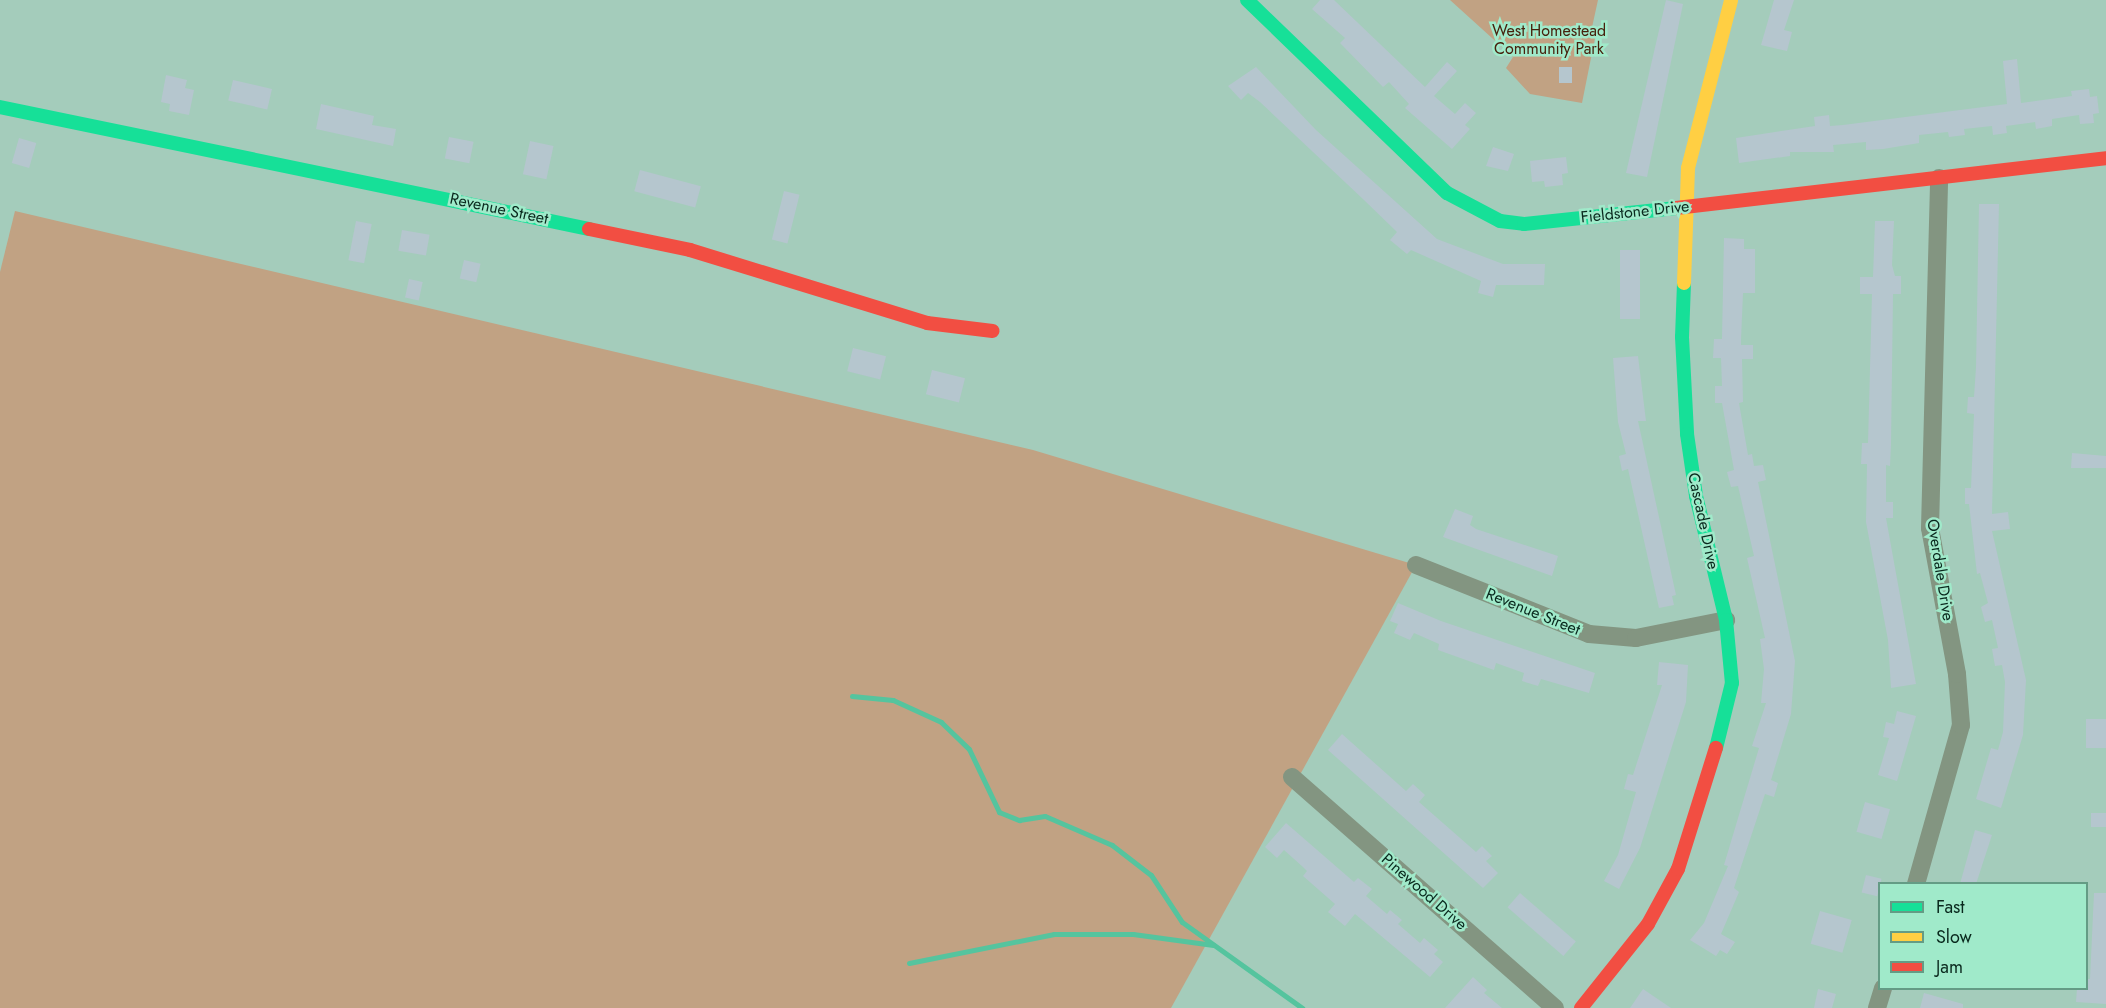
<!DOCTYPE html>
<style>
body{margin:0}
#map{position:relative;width:2106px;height:1008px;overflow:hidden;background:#a4ccbb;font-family:Jost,sans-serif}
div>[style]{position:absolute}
.green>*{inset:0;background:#c1a283}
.stream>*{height:5px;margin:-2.5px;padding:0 2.5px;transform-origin:2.5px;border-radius:2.5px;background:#55c49e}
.building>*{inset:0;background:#b5c6ce;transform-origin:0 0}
.street>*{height:18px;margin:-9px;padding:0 9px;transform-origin:9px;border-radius:9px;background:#839581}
.fast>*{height:14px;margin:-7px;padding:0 7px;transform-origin:7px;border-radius:7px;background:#16e098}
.slow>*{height:14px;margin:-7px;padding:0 7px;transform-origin:7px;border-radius:7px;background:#ffcf43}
.jam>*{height:14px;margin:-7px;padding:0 7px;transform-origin:7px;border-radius:7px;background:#f24e42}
span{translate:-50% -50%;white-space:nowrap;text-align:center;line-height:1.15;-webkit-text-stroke:5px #a0eaca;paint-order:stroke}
.park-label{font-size:16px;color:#46200c}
.street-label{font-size:16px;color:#09281d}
.legend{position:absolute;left:1878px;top:882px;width:210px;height:108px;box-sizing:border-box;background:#a0eaca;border:2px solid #649c85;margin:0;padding:8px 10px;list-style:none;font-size:18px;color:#09281d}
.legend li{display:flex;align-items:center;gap:12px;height:30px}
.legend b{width:30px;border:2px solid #649c85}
</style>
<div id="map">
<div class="green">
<i style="clip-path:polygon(1450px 0,1598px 0,1591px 32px,1596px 33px,1582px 103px,1530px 94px,1506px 68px,1513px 57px)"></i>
<i style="clip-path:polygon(15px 211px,1033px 450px,1416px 565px,1171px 1008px,0 1008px,0 272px)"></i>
</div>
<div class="stream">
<i style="left:852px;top:696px;width:41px;rotate:5.6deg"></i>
<i style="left:893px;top:700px;width:53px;rotate:24.6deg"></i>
<i style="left:941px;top:722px;width:39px;rotate:44deg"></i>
<i style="left:969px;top:749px;width:70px;rotate:64.5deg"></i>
<i style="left:999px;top:812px;width:22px;rotate:22deg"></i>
<i style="left:1019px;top:820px;width:26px;rotate:-9deg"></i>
<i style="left:1045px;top:816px;width:73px;rotate:23.4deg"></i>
<i style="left:1112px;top:845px;width:49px;rotate:37.6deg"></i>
<i style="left:1151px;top:875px;width:56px;rotate:56.6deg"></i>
<i style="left:1182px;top:922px;width:148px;rotate:35.6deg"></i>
<i style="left:909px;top:963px;width:148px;rotate:-11.3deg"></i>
<i style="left:1054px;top:934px;width:79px"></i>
<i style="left:1133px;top:934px;width:81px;rotate:7.8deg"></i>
</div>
<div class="building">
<i style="clip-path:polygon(1320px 0,1334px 0,1425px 87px,1447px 62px,1457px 71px,1434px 96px,1455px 114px,1465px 103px,1476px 113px,1465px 125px,1470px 129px,1452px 149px,1405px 108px,1409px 104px,1389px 82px,1383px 87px,1340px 43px,1345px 38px,1312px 9px)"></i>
<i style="clip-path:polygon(1666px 0,1683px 4px,1647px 177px,1626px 173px)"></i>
<i style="clip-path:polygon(1774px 0,1794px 0,1784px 30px,1792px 32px,1787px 51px,1761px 45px)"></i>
<i style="clip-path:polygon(2017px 59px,2021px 103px,2072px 96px,2071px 91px,2089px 89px,2090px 97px,2097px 96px,2099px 113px,2093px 114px,2094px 123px,2080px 124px,2079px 115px,2052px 119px,2052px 126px,2036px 129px,2035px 122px,2006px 126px,2007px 133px,1993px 135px,1992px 126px,1964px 129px,1965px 135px,1949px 137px,1948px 132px,1919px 135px,1919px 143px,1883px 149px,1866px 150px,1866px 142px,1833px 145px,1834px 152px,1790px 152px,1790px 156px,1739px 163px,1736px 138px,1815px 126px,1814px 117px,1829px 115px,1830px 126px,1843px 125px,2007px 104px,2003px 61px)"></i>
<i style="clip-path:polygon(1256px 67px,1316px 130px,1437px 239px,1503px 264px,1545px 264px,1544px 285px,1496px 285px,1493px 297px,1478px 293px,1481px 281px,1411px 250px,1407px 254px,1390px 240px,1397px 232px,1364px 200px,1260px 102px,1248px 93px,1241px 100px,1228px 86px)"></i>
<i style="left:1559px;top:67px;width:13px;height:16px"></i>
<i style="clip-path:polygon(166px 75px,187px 80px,185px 88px,194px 90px,189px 115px,169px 111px,170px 104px,161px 102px)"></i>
<i style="left:233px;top:80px;width:40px;height:21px;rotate:13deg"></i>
<i style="clip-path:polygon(321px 104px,374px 116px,372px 125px,396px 129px,393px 146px,316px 129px)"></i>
<i style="left:449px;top:137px;width:25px;height:22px;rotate:11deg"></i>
<i style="left:19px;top:138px;width:18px;height:26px;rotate:16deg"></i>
<i style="left:530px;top:141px;width:24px;height:34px;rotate:12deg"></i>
<i style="clip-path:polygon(1493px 147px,1514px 154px,1508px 171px,1486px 166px)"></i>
<i style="clip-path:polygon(1566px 157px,1568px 173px,1562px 174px,1563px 185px,1545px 187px,1544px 181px,1532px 182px,1530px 161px)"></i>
<i style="left:640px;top:170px;width:63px;height:22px;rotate:15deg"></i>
<i style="left:784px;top:191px;width:16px;height:50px;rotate:14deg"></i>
<i style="clip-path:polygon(1979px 204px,1999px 204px,1992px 514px,2008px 512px,2010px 529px,1992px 531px,2026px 680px,2023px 735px,2001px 808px,1976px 799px,1991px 748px,1998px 750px,2003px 732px,2005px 682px,2002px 665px,1995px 666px,1992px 649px,1998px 648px,1992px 620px,1985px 622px,1981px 607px,1988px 603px,1980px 573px,1977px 574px,1969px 504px,1965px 504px,1965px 488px,1971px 488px,1974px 414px,1967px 413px,1968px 397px,1974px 397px,1976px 367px)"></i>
<i style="left:356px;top:221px;width:16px;height:40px;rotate:11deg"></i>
<i style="clip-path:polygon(1875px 221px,1894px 221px,1892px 265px,1895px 276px,1901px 276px,1901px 294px,1893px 294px,1891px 445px,1890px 466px,1886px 465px,1886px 502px,1893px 502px,1893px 518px,1886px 518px,1916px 684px,1891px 688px,1888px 640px,1866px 522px,1867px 464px,1861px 464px,1862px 443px,1868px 443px,1872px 294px,1860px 294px,1860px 277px,1873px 277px)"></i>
<i style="left:402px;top:230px;width:28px;height:21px;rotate:10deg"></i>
<i style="clip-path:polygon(1724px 238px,1744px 239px,1744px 249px,1755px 249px,1755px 293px,1743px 293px,1741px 340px,1741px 345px,1753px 345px,1753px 359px,1742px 359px,1743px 402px,1739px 403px,1748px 455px,1752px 454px,1754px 466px,1763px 465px,1766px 480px,1758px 482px,1795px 661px,1791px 714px,1771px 780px,1778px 783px,1774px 797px,1765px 794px,1734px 888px,1739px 892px,1721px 934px,1735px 942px,1727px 954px,1720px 950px,1716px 956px,1690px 940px,1704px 923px,1728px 866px,1724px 865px,1759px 748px,1752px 746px,1766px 703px,1761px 703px,1764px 669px,1760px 639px,1765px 638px,1747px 558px,1754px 556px,1738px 486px,1731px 487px,1727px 472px,1734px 470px,1722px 403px,1715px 403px,1715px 386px,1722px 386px,1721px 358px,1713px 358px,1714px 339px,1722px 339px)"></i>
<i style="left:1620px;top:250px;width:20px;height:69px"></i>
<i style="left:464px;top:260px;width:17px;height:19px;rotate:13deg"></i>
<i style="left:409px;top:279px;width:14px;height:19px;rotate:12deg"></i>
<i style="left:853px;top:348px;width:34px;height:24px;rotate:14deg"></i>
<i style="clip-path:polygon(1638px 356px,1646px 421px,1638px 421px,1676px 595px,1672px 596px,1674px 605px,1659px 608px,1628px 469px,1622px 471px,1619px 456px,1626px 454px,1618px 422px,1613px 358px)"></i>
<i style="left:932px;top:370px;width:34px;height:25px;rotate:14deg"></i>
<i style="clip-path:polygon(2072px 453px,2106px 456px,2106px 468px,2071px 468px)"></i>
<i style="clip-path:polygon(1455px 509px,1473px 516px,1470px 525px,1476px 529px,1558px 556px,1552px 576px,1443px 537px)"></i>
<i style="clip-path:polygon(1398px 603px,1441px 621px,1595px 673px,1589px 693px,1541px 679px,1538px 686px,1522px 681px,1524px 673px,1496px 663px,1494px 670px,1438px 650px,1439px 644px,1414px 633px,1410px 640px,1394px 633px,1398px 624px,1390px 621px)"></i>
<i style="clip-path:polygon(1659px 662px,1688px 665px,1686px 702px,1640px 848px,1619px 889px,1604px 881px,1618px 855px,1636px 792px,1624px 789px,1628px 774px,1633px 775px,1662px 685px,1657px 685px)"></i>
<i style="clip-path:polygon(1897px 711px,1916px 716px,1897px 781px,1878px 775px,1889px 738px,1883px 737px,1886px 722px,1894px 724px)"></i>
<i style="left:2086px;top:719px;width:20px;height:29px"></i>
<i style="clip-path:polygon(1342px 734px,1406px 791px,1413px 784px,1425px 795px,1419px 802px,1476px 852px,1482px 846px,1492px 856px,1486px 861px,1498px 873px,1483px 888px,1328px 750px)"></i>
<i style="left:1865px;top:802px;width:26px;height:31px;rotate:16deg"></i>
<i style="left:2091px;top:813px;width:15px;height:14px"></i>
<i style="clip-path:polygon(1286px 823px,1354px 882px,1358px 878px,1372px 889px,1366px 896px,1387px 914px,1390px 910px,1402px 920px,1398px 924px,1420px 943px,1424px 938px,1438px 950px,1434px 954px,1443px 962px,1430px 977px,1355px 914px,1345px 926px,1328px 912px,1335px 904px,1303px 876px,1307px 871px,1303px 867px,1284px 850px,1277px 858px,1265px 847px)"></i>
<i style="clip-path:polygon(1975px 830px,1992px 835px,1976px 884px,1960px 884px)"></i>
<i style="left:1866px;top:875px;width:16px;height:18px;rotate:14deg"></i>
<i style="left:1520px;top:893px;width:74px;height:19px;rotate:41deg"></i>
<i style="clip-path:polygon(2094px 893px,2106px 893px,2106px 1004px,2076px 1002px,2077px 988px,2086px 988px,2086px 979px,2090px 979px)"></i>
<i style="left:1820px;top:911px;width:33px;height:34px;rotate:16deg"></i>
<i style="clip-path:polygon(1473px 977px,1487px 990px,1484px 993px,1502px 1008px,1445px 1008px)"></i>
<i style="clip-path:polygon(1643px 989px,1671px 1008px,1630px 1008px)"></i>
<i style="clip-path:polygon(1818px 989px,1836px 994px,1832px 1008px,1814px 1008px)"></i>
<i style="clip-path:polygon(1924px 993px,1963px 1004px,1963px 1008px,1920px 1008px)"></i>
</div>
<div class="street">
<i style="left:1416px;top:565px;width:186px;rotate:21.7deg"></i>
<i style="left:1589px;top:634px;width:47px;rotate:4.9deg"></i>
<i style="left:1636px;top:638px;width:92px;rotate:-11.3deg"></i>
<i style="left:1292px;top:777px;width:350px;rotate:41.3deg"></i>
<i style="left:1916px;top:884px;width:165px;rotate:-74.2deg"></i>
<i style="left:1961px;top:725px;width:51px;rotate:-94.5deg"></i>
<i style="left:1957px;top:674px;width:148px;rotate:-100.5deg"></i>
<i style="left:1930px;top:528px;width:350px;rotate:-88.5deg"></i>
<i style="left:1877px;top:1008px;width:21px;rotate:-73deg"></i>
</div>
<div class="fast">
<i style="left:1247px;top:0;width:278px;rotate:44deg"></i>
<i style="left:1447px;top:193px;width:60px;rotate:27.8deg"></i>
<i style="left:1500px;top:221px;width:24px;rotate:7deg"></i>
<i style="left:1524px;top:224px;width:153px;rotate:-6deg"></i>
<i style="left:0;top:107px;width:602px;rotate:11.7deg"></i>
<i style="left:1684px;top:283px;width:54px;rotate:92.1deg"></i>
<i style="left:1682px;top:337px;width:97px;rotate:87deg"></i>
<i style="left:1687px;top:434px;width:63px;rotate:81.7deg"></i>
<i style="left:1696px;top:496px;width:128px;rotate:76.4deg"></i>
<i style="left:1726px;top:620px;width:63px;rotate:84.6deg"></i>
<i style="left:1732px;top:683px;width:67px;rotate:103.8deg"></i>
</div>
<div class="slow">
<i style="left:1684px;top:283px;width:115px;rotate:-88deg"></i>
<i style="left:1688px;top:168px;width:173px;rotate:-75.6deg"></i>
</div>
<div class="jam">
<i style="left:1676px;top:208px;width:433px;rotate:-6.6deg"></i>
<i style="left:589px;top:229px;width:103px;rotate:11.7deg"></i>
<i style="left:690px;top:250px;width:248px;rotate:17.1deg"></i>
<i style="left:927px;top:323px;width:66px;rotate:6.9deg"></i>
<i style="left:1581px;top:1008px;width:107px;rotate:-51.4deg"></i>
<i style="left:1648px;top:924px;width:63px;rotate:-61.4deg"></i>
<i style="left:1678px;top:869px;width:127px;rotate:-72.6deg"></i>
</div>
<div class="park-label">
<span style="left:1549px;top:40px">West Homestead<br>Community Park</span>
</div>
<div class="street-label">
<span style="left:499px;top:209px;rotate:12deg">Revenue Street</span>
<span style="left:1635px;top:212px;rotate:-6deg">Fieldstone Drive</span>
<span style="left:1703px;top:521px;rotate:78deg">Cascade Drive</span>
<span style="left:1940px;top:570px;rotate:81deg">Overdale Drive</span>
<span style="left:1533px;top:612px;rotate:22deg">Revenue Street</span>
<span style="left:1424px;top:892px;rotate:41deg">Pinewood Drive</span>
</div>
<ul class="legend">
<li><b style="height:8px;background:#16e098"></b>Fast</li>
<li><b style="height:8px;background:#ffcf43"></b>Slow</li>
<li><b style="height:8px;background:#f24e42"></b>Jam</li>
</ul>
</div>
